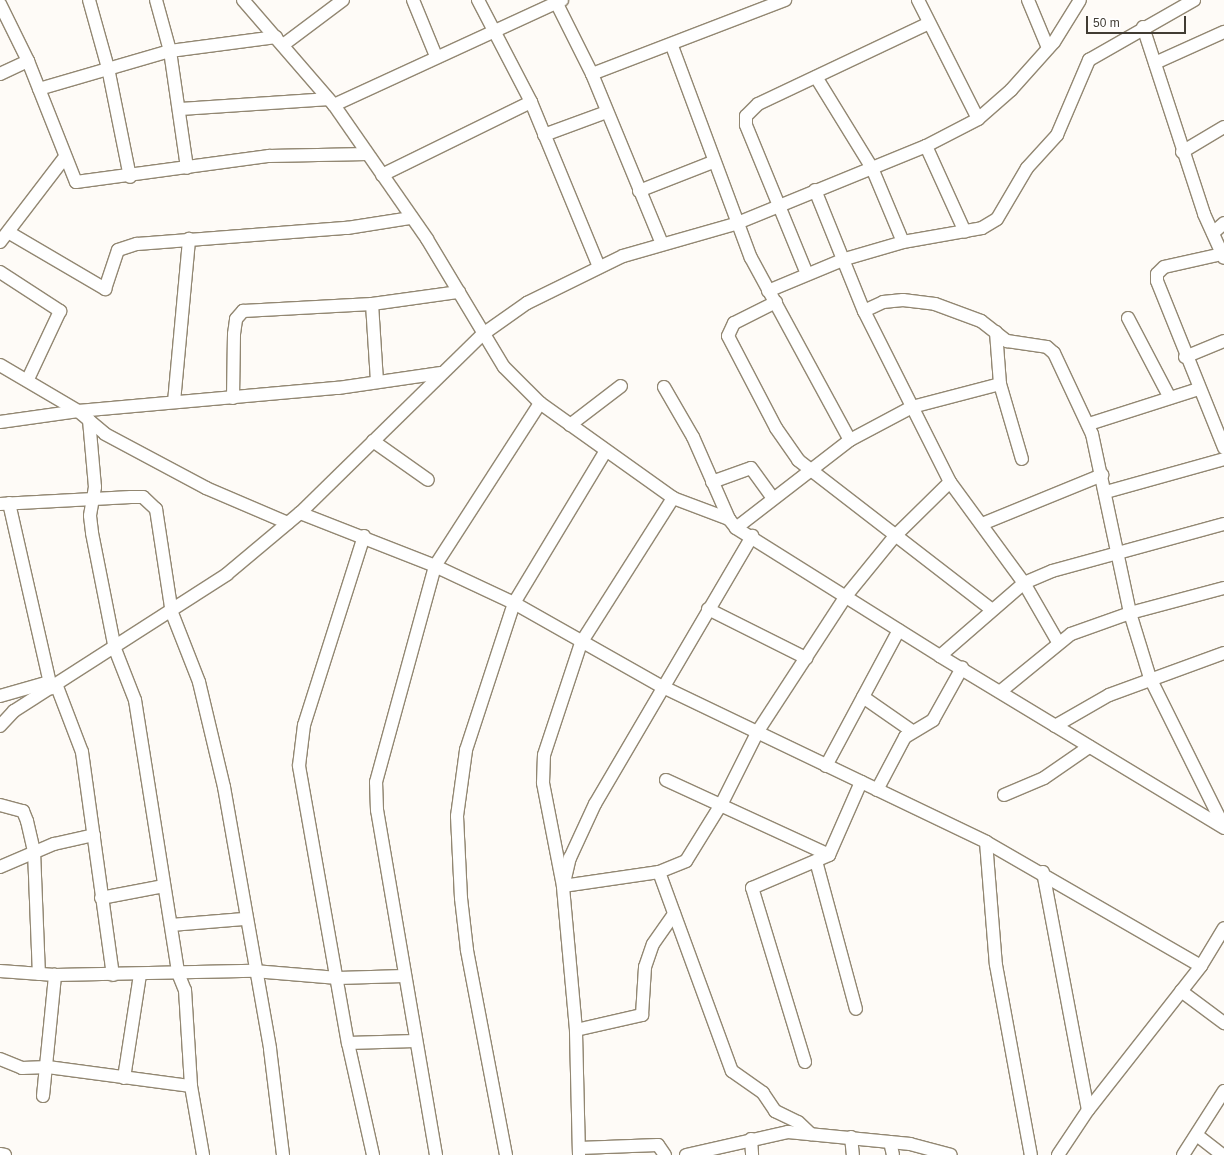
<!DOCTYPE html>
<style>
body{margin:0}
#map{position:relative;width:1224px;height:1155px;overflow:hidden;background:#fefbf7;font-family:Helvetica,sans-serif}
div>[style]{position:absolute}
.roads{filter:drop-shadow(1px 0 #928772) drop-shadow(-1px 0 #928772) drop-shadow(0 1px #928772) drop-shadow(0 -1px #928772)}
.minor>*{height:12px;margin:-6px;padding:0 6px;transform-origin:6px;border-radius:6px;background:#fff}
span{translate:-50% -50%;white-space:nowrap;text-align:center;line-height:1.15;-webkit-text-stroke:3px #fff;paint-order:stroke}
.scale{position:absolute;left:1086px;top:16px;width:100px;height:18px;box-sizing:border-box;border:2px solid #413c33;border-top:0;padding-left:5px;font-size:12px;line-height:14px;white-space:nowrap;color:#413c33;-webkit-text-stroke:3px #fff;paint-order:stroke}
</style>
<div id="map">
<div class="roads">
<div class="minor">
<i style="left:89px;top:0;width:71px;rotate:74.4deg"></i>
<i style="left:108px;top:68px;width:111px;rotate:78.6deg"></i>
<i style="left:156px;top:0;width:53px;rotate:74.6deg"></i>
<i style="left:170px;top:51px;width:118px;rotate:81.7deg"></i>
<i style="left:243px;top:0;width:139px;rotate:49.1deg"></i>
<i style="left:334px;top:105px;width:163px;rotate:55.2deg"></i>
<i style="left:427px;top:239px;width:149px;rotate:59deg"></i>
<i style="left:504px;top:367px;width:51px;rotate:45deg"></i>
<i style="left:540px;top:403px;width:163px;rotate:35.5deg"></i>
<i style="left:673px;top:498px;width:60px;rotate:20.6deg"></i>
<i style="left:729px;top:519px;width:11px;rotate:52deg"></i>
<i style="left:736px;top:528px;width:241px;rotate:32.1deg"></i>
<i style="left:940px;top:656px;width:332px;rotate:31.2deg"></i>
<i style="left:413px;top:0;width:61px;rotate:67.7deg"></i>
<i style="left:478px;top:0;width:115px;rotate:62.5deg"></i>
<i style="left:531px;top:102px;width:178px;rotate:67.6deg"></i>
<i style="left:555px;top:0;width:83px;rotate:63.4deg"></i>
<i style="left:592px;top:74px;width:184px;rotate:67.6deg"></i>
<i style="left:918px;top:0;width:133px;rotate:63.2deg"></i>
<i style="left:1028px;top:0;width:52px;rotate:67.4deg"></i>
<i style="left:0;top:4px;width:64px;rotate:63.8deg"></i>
<i style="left:28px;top:61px;width:130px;rotate:68.4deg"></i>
<i style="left:76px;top:182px;width:195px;rotate:-7.7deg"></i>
<i style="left:269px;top:156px;width:98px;rotate:-1.2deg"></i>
<i style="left:1143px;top:27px;width:197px;rotate:71.9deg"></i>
<i style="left:1204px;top:214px;width:48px;rotate:65.6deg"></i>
<i style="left:283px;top:45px;width:75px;rotate:-36.9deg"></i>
<i style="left:672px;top:46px;width:226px;rotate:69.6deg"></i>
<i style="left:751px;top:258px;width:207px;rotate:61.5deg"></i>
<i style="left:1155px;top:63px;width:76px;rotate:-24.2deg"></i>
<i style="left:0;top:74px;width:31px;rotate:-25deg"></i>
<i style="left:592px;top:74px;width:207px;rotate:-21deg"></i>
<i style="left:816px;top:77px;width:107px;rotate:58.4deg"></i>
<i style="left:872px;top:168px;width:80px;rotate:67.3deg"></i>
<i style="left:39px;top:89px;width:136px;rotate:-16.2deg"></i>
<i style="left:170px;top:51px;width:107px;rotate:-7.5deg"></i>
<i style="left:334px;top:105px;width:251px;rotate:-24.7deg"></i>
<i style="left:179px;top:109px;width:149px;rotate:-3.8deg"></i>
<i style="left:544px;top:135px;width:67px;rotate:-20.1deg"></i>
<i style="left:926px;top:146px;width:94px;rotate:65.6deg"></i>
<i style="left:1182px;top:152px;width:49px;rotate:-30.8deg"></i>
<i style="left:382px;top:175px;width:166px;rotate:-26.1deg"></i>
<i style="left:815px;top:190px;width:131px;rotate:68deg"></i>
<i style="left:864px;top:311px;width:191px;rotate:63.3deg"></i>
<i style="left:950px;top:482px;width:125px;rotate:53.8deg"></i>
<i style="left:1024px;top:583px;width:68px;rotate:60deg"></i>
<i style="left:639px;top:191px;width:79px;rotate:-21.4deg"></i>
<i style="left:8px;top:232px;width:113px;rotate:30.4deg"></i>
<i style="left:105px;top:289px;width:41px;rotate:-71.6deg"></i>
<i style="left:118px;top:250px;width:20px;rotate:-18deg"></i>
<i style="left:137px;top:244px;width:211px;rotate:-4.4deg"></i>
<i style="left:347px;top:228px;width:65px;rotate:-8.9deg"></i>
<i style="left:1213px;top:233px;width:15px;rotate:-42deg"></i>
<i style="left:0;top:242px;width:107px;rotate:-52.6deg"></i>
<i style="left:1222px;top:254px;width:59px;rotate:167.4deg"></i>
<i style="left:1164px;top:267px;width:10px;rotate:135deg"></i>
<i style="left:1157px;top:274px;width:7px;rotate:90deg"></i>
<i style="left:1157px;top:281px;width:180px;rotate:68.1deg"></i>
<i style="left:0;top:272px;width:72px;rotate:33deg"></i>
<i style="left:60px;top:311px;width:75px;rotate:115.2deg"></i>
<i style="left:807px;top:274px;width:161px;rotate:-112.3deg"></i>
<i style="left:746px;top:125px;width:9px;rotate:-90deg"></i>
<i style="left:746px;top:116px;width:17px;rotate:-45deg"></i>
<i style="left:758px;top:104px;width:189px;rotate:-25.3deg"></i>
<i style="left:768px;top:291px;width:83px;rotate:-22.6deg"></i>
<i style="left:845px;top:259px;width:60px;rotate:-16.3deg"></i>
<i style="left:903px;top:242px;width:80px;rotate:-10deg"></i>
<i style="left:982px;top:228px;width:17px;rotate:-31deg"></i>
<i style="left:997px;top:219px;width:59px;rotate:-59.5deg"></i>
<i style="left:1027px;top:168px;width:45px;rotate:-47.7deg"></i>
<i style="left:1057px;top:135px;width:82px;rotate:-66.9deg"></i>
<i style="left:1089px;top:60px;width:121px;rotate:-29.7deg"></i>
<i style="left:776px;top:302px;width:47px;rotate:153.4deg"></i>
<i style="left:734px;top:323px;width:14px;rotate:115deg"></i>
<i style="left:728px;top:336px;width:104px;rotate:62.4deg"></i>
<i style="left:776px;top:428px;width:39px;rotate:55deg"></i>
<i style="left:798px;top:460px;width:245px;rotate:37.7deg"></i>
<i style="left:372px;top:304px;width:78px;rotate:86.3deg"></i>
<i style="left:864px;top:311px;width:21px;rotate:-25deg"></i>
<i style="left:883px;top:302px;width:20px;rotate:-6deg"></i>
<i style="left:903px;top:300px;width:32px;rotate:7deg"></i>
<i style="left:935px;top:304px;width:49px;rotate:20.3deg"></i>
<i style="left:981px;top:321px;width:33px;rotate:38deg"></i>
<i style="left:1007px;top:341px;width:40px;rotate:8.5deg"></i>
<i style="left:1047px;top:347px;width:9px;rotate:41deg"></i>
<i style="left:1054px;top:353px;width:89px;rotate:64.9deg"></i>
<i style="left:1092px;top:434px;width:183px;rotate:78deg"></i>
<i style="left:1130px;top:613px;width:68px;rotate:72.9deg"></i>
<i style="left:1150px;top:678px;width:166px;rotate:63.6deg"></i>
<i style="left:1128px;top:318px;width:90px;rotate:62.3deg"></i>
<i style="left:996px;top:332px;width:52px;rotate:85.6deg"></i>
<i style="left:1000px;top:384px;width:78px;rotate:73.7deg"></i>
<i style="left:1185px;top:357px;width:42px;rotate:-22.3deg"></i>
<i style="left:0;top:365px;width:91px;rotate:30.5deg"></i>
<i style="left:78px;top:411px;width:35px;rotate:40deg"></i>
<i style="left:105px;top:434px;width:115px;rotate:28.1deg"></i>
<i style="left:206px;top:488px;width:89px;rotate:23.1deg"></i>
<i style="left:664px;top:387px;width:58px;rotate:59.9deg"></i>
<i style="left:693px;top:437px;width:90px;rotate:66.3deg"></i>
<i style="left:233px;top:398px;width:64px;rotate:-89.1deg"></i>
<i style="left:234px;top:334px;width:15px;rotate:-82deg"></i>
<i style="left:236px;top:319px;width:11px;rotate:-49deg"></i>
<i style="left:243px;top:311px;width:129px;rotate:-3.1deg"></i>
<i style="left:372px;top:304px;width:88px;rotate:-7.9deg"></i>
<i style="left:174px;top:402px;width:164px;rotate:-84.7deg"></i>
<i style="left:89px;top:420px;width:67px;rotate:84.9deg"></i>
<i style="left:95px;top:487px;width:29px;rotate:100deg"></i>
<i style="left:90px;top:516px;width:17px;rotate:83deg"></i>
<i style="left:92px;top:533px;width:118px;rotate:78.8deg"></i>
<i style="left:115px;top:649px;width:55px;rotate:68.6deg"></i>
<i style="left:135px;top:700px;width:276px;rotate:81deg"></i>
<i style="left:178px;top:973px;width:18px;rotate:68deg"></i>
<i style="left:185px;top:990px;width:96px;rotate:86.4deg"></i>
<i style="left:191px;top:1086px;width:70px;rotate:80.1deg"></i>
<i style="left:0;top:422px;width:79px;rotate:-8deg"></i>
<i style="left:78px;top:411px;width:261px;rotate:-5.1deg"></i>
<i style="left:338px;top:388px;width:104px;rotate:-8.3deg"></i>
<i style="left:1089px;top:424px;width:115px;rotate:-17.7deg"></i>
<i style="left:570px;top:425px;width:64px;rotate:-37.4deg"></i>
<i style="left:373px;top:441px;width:67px;rotate:35.3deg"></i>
<i style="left:712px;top:482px;width:41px;rotate:-19.7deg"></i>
<i style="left:751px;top:468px;width:37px;rotate:54deg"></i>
<i style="left:1106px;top:492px;width:123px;rotate:-15.6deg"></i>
<i style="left:9px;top:503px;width:190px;rotate:77.2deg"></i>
<i style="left:0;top:504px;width:131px;rotate:-3.1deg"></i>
<i style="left:131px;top:497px;width:12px"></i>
<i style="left:143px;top:497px;width:18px;rotate:43deg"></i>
<i style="left:156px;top:509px;width:105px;rotate:81.3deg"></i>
<i style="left:172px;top:613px;width:74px;rotate:68.6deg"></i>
<i style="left:199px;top:682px;width:108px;rotate:76.6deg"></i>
<i style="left:224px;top:787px;width:266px;rotate:80deg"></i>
<i style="left:270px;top:1049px;width:107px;rotate:83deg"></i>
<i style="left:300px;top:513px;width:145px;rotate:21.4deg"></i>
<i style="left:435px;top:566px;width:87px;rotate:25.1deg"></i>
<i style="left:514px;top:603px;width:169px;rotate:29.5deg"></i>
<i style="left:661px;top:686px;width:361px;rotate:25.6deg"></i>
<i style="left:986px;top:842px;width:248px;rotate:30deg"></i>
<i style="left:1201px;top:966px;width:183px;rotate:128.1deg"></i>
<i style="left:1088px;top:1110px;width:54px;rotate:123.7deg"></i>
<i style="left:982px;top:524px;width:130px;rotate:-22.2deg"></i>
<i style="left:736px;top:528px;width:144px;rotate:-37.7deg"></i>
<i style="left:850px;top:440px;width:70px;rotate:-28deg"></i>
<i style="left:912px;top:407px;width:91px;rotate:-14.6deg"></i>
<i style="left:364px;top:536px;width:198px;rotate:107.6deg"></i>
<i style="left:304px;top:725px;width:41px;rotate:97deg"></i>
<i style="left:299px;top:766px;width:281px;rotate:80deg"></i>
<i style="left:348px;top:1043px;width:115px;rotate:77.4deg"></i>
<i style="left:708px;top:609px;width:110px;rotate:26.6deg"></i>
<i style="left:940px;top:656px;width:111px;rotate:-41deg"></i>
<i style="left:1024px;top:583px;width:30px;rotate:-23deg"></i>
<i style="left:1052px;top:571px;width:178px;rotate:-15.3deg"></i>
<i style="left:56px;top:684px;width:73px;rotate:69.1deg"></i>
<i style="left:82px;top:752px;width:225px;rotate:82.1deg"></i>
<i style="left:1001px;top:691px;width:90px;rotate:-39.2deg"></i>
<i style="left:1071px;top:634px;width:63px;rotate:-19.6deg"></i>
<i style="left:1130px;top:613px;width:97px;rotate:-14.9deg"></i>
<i style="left:0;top:696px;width:51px;rotate:-15.9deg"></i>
<i style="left:863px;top:697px;width:60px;rotate:34.8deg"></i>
<i style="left:0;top:726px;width:21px;rotate:-47deg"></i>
<i style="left:14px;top:711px;width:253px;rotate:-32.7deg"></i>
<i style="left:227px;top:574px;width:95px;rotate:-39.9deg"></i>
<i style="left:300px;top:513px;width:256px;rotate:-44.4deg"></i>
<i style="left:483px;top:334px;width:54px;rotate:-35.2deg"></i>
<i style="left:527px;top:303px;width:107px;rotate:-26.1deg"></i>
<i style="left:623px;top:256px;width:116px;rotate:-15.9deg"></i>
<i style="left:735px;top:224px;width:206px;rotate:-22.2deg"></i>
<i style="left:926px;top:146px;width:59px;rotate:-27.4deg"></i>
<i style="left:978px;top:119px;width:44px;rotate:-41.3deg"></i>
<i style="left:1011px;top:90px;width:64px;rotate:-48.1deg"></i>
<i style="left:1054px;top:42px;width:49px;rotate:-58.2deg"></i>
<i style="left:1055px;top:726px;width:62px;rotate:-29.9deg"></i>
<i style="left:1109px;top:695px;width:122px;rotate:-20.1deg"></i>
<i style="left:826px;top:766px;width:154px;rotate:-61.8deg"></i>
<i style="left:666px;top:780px;width:179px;rotate:24.7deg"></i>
<i style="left:877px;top:790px;width:60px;rotate:-62.2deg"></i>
<i style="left:905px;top:737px;width:33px;rotate:-31deg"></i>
<i style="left:933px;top:720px;width:60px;rotate:-60.9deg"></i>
<i style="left:1004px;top:795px;width:43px;rotate:-23deg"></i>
<i style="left:1044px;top:778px;width:55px;rotate:-34.6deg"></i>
<i style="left:0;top:805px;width:24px;rotate:15deg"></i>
<i style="left:23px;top:811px;width:11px;rotate:68deg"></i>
<i style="left:27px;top:821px;width:31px;rotate:77deg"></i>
<i style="left:34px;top:851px;width:123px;rotate:87.7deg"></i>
<i style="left:986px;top:842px;width:123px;rotate:85.4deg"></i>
<i style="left:996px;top:965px;width:193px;rotate:79.6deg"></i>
<i style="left:816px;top:861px;width:153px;rotate:74.9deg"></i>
<i style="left:0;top:867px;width:59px;rotate:-23.1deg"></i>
<i style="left:54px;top:844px;width:41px;rotate:-12.7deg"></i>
<i style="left:659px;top:872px;width:212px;rotate:69.9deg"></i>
<i style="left:732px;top:1071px;width:38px;rotate:35deg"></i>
<i style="left:763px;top:1093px;width:22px;rotate:56deg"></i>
<i style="left:775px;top:1111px;width:25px;rotate:26deg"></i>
<i style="left:798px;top:1122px;width:18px;rotate:43deg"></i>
<i style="left:1043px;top:872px;width:242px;rotate:79.3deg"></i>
<i style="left:564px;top:883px;width:26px;rotate:-77deg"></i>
<i style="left:570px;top:858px;width:60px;rotate:-65.2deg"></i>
<i style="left:595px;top:804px;width:311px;rotate:-59.6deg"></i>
<i style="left:563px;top:886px;width:97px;rotate:-8.3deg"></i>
<i style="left:659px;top:872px;width:29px;rotate:-22deg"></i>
<i style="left:686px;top:861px;width:68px;rotate:-58.2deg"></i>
<i style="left:722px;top:803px;width:80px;rotate:-63.4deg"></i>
<i style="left:758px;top:731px;width:161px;rotate:-56.9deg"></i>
<i style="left:846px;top:596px;width:77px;rotate:-50.8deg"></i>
<i style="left:895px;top:536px;width:77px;rotate:-44.5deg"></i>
<i style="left:101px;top:898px;width:64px;rotate:-10.8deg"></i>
<i style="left:171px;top:925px;width:73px;rotate:-4.7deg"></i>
<i style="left:1201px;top:966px;width:44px;rotate:-58.8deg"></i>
<i style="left:0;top:971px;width:55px;rotate:4.2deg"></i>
<i style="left:55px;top:975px;width:199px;rotate:-1.2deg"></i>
<i style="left:254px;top:971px;width:84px;rotate:4.8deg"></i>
<i style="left:338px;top:978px;width:66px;rotate:-1.7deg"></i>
<i style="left:1181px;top:991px;width:54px;rotate:36.7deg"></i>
<i style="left:576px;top:1030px;width:68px;rotate:-12.8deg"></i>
<i style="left:642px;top:1015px;width:48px;rotate:-86.4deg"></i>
<i style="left:645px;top:967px;width:24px;rotate:-71deg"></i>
<i style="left:653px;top:944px;width:37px;rotate:-55deg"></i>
<i style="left:348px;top:1043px;width:67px;rotate:-1.7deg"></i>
<i style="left:0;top:1059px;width:24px;rotate:22deg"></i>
<i style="left:22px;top:1068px;width:26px;rotate:-2deg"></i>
<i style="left:48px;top:1067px;width:144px;rotate:7.6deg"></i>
<i style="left:805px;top:1062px;width:182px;rotate:-106.9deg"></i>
<i style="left:752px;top:888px;width:84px;rotate:-23.2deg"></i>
<i style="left:829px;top:855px;width:80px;rotate:-66.3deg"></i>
<i style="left:124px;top:1078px;width:104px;rotate:-81.2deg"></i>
<i style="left:43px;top:1096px;width:122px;rotate:-84.3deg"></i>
<i style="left:1198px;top:1136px;width:31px;rotate:38deg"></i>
<i style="left:851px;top:1137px;width:18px;rotate:84deg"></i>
<i style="left:751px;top:1139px;width:16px;rotate:86deg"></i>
<i style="left:890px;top:1142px;width:13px;rotate:77deg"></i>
<i style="left:579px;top:1148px;width:79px;rotate:-2.2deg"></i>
<i style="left:658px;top:1145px;width:12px;rotate:55deg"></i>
<i style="left:0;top:1154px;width:5px;rotate:11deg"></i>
<i style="left:436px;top:1155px;width:350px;rotate:-99.7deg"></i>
<i style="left:377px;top:810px;width:28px;rotate:-92deg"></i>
<i style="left:376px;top:782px;width:224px;rotate:-74.7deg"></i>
<i style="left:435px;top:566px;width:194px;rotate:-57.2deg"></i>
<i style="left:506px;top:1155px;width:209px;rotate:-100.8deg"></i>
<i style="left:467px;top:950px;width:52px;rotate:-96.6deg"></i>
<i style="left:461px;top:898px;width:82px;rotate:-92.8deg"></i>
<i style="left:457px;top:816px;width:67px;rotate:-82.2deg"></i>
<i style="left:466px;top:750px;width:155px;rotate:-71.9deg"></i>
<i style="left:514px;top:603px;width:176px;rotate:-58.9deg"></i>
<i style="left:579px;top:1155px;width:125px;rotate:-91.4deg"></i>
<i style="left:576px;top:1030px;width:145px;rotate:-95.2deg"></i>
<i style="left:563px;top:886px;width:105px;rotate:-101deg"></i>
<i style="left:543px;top:783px;width:28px;rotate:-88deg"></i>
<i style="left:544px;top:755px;width:118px;rotate:-71.7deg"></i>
<i style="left:581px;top:643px;width:172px;rotate:-57.6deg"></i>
<i style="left:686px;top:1155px;width:105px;rotate:-12.7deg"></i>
<i style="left:788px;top:1132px;width:123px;rotate:5.6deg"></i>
<i style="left:910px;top:1144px;width:42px;rotate:15deg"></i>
<i style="left:1183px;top:1155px;width:76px;rotate:-57.4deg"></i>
</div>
</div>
<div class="scale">50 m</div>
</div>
